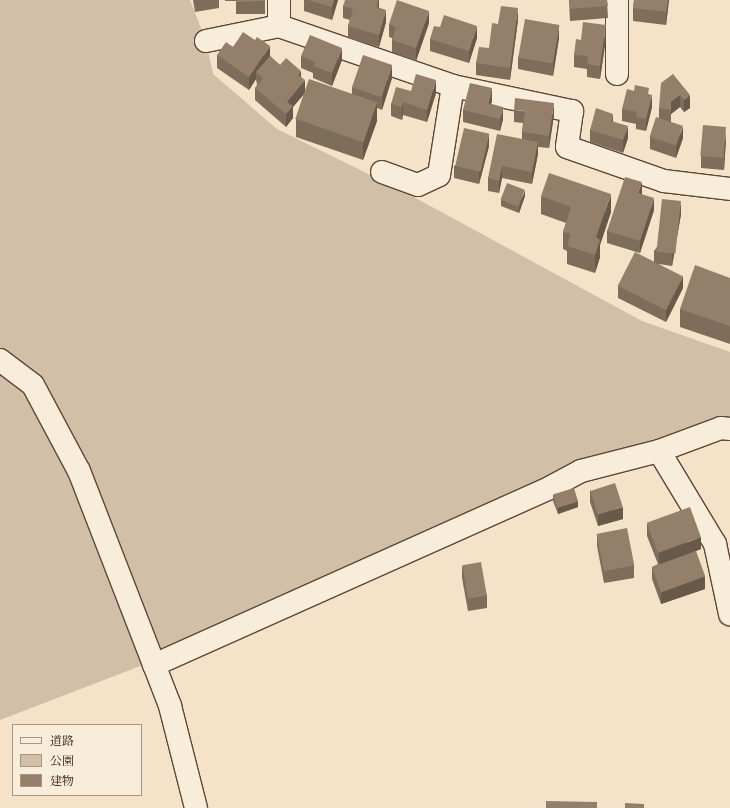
<!DOCTYPE html>
<meta charset="utf-8">
<style>
body{margin:0}
#map{position:relative;width:730px;height:808px;overflow:hidden;background:#f4e3c8;font-family:"IM FELL Double Pica","Noto Serif JP",serif}
div>[style]{position:absolute}
.green>*{inset:0;background:#d2bfa7}
.roads{filter:drop-shadow(1px 0 #5e4636) drop-shadow(-1px 0 #5e4636) drop-shadow(0 1px #5e4636) drop-shadow(0 -1px #5e4636)}
.minor>*{height:22px;margin:-11px;padding:0 11px;transform-origin:11px;border-radius:11px;background:#f8eddb}
.wall>*{inset:0;background:#7f6d5b}
.shaded-wall>*{inset:0;background:#68594a}
.building>*{inset:0;background:#947f6a;transform-origin:0 0}
span{translate:-50% -50%;white-space:nowrap;text-align:center;line-height:1.15;-webkit-text-stroke:3.5px #f8eddb;paint-order:stroke}
.legend{position:absolute;left:12px;top:724px;width:130px;height:72px;box-sizing:border-box;background:#f8eddb;border:1px solid #a69585;margin:0;padding:5px 7px;list-style:none;font-size:12px;color:#2c1205}
.legend li{display:flex;align-items:center;gap:8px;height:20px}
.legend b{width:20px;border:1px solid #a69585}
</style>
<div id="map">
<div class="green">
<i style="clip-path:polygon(0 0,190px 0,206px 41px,213px 74px,277px 129px,399px 189px,642px 321px,730px 352px,730px 428px,682px 432px,208px 640px,0 720px)"></i>
</div>
<div class="roads">
<div class="minor">
<i style="left:617px;top:0;width:74px;rotate:90deg"></i>
<i style="left:279px;top:26px;width:184px;rotate:19deg"></i>
<i style="left:453px;top:86px;width:122px;rotate:11.9deg"></i>
<i style="left:572px;top:111px;width:36px;rotate:98deg"></i>
<i style="left:567px;top:147px;width:103px;rotate:19.3deg"></i>
<i style="left:664px;top:181px;width:66px;rotate:6.9deg"></i>
<i style="left:206px;top:41px;width:75px;rotate:-11.6deg"></i>
<i style="left:279px;top:26px;width:26px;rotate:-90deg"></i>
<i style="left:382px;top:172px;width:38px;rotate:20deg"></i>
<i style="left:418px;top:185px;width:23px;rotate:-25deg"></i>
<i style="left:439px;top:175px;width:90px;rotate:-81.1deg"></i>
<i style="left:0;top:360px;width:41px;rotate:37.1deg"></i>
<i style="left:33px;top:385px;width:98px;rotate:61.9deg"></i>
<i style="left:79px;top:471px;width:252px;rotate:68.8deg"></i>
<i style="left:170px;top:706px;width:105px;rotate:75.7deg"></i>
<i style="left:659px;top:451px;width:66px;rotate:-20.4deg"></i>
<i style="left:721px;top:428px;width:9px;rotate:6deg"></i>
<i style="left:154px;top:665px;width:435px;rotate:-24.1deg"></i>
<i style="left:551px;top:487px;width:34px;rotate:-28deg"></i>
<i style="left:581px;top:471px;width:81px;rotate:-14.4deg"></i>
<i style="left:659px;top:451px;width:109px;rotate:58.9deg"></i>
<i style="left:715px;top:544px;width:72px;rotate:77.9deg"></i>
</div>
</div>
<div class="wall">
<i style="clip-path:polygon(193px 0,219px 0,219px 8px,195px 12px)"></i>
<i style="clip-path:polygon(225px 0,265px 0,265px 14px,236px 14px,236px 1px,225px 1px)"></i>
<i style="clip-path:polygon(304px 0,338px 0,332px 20px,304px 11px)"></i>
<i style="clip-path:polygon(379px 0,379px 8px,386px 22px,379px 47px,348px 38px,348px 26px,350px 20px,343px 18px,343px 6px)"></i>
<i style="clip-path:polygon(569px 0,607px 0,608px 18px,570px 21px)"></i>
<i style="clip-path:polygon(634px 0,669px 0,666px 25px,633px 21px,633px 8px)"></i>
<i style="clip-path:polygon(518px 20px,510px 80px,476px 75px,476px 63px,489px 48px,498px 24px)"></i>
<i style="clip-path:polygon(429px 23px,416px 61px,392px 52px,392px 38px,389px 37px,389px 24px)"></i>
<i style="clip-path:polygon(477px 38px,469px 63px,430px 51px,430px 39px)"></i>
<i style="clip-path:polygon(559px 38px,553px 76px,518px 69px,518px 57px)"></i>
<i style="clip-path:polygon(606px 38px,600px 79px,587px 77px,587px 69px,574px 67px,574px 55px,581px 40px)"></i>
<i style="clip-path:polygon(233px 47px,270px 56px,280px 65px,301px 77px,305px 91px,352px 94px,352px 87px,392px 78px,382px 110px,377px 108px,377px 121px,363px 160px,296px 137px,296px 119px,304px 94px,293px 107px,293px 118px,286px 127px,255px 100px,255px 88px,257px 85px,256px 79px,249px 90px,217px 68px,217px 55px)"></i>
<i style="clip-path:polygon(301px 56px,342px 60px,332px 86px,313px 78px,313px 73px,301px 68px)"></i>
<i style="clip-path:polygon(673px 74px,690px 108px,684px 112px,680px 107px,671px 114px,671px 122px,683px 138px,676px 158px,650px 149px,650px 137px,659px 118px,659px 108px)"></i>
<i style="clip-path:polygon(411px 91px,436px 93px,427px 122px,403px 115px,402px 120px,391px 116px,391px 104px)"></i>
<i style="clip-path:polygon(634px 91px,649px 94px,652px 107px,646px 131px,636px 129px,636px 124px,622px 121px,622px 109px)"></i>
<i style="clip-path:polygon(492px 101px,491px 104px,503px 119px,500px 131px,463px 122px,463px 110px)"></i>
<i style="clip-path:polygon(514px 110px,554px 115px,549px 148px,538px 147px,538px 154px,532px 184px,502px 178px,499px 193px,488px 191px,488px 178px,522px 139px,522px 132px,523px 123px,514px 122px)"></i>
<i style="clip-path:polygon(613px 121px,628px 138px,623px 153px,590px 142px,590px 130px)"></i>
<i style="clip-path:polygon(726px 139px,724px 170px,701px 168px,701px 156px)"></i>
<i style="clip-path:polygon(489px 146px,479px 184px,454px 178px,454px 166px)"></i>
<i style="clip-path:polygon(642px 194px,654px 210px,640px 253px,607px 243px,607px 231px)"></i>
<i style="clip-path:polygon(525px 196px,519px 213px,501px 206px,501px 200px)"></i>
<i style="clip-path:polygon(541px 196px,611px 212px,600px 245px,600px 257px,595px 273px,567px 264px,567px 251px,563px 249px,563px 232px,566px 223px,541px 214px)"></i>
<i style="clip-path:polygon(681px 214px,672px 266px,659px 264px,683px 288px,666px 322px,618px 298px,618px 286px,654px 262px,654px 251px)"></i>
<i style="clip-path:polygon(730px 278px,730px 344px,680px 327px,680px 309px)"></i>
<i style="clip-path:polygon(590px 490px,623px 519px,598px 526px,590px 502px)"></i>
<i style="clip-path:polygon(553px 495px,578px 507px,558px 514px,553px 501px)"></i>
<i style="clip-path:polygon(647px 524px,701px 549px,693px 552px,705px 589px,661px 604px,652px 579px,652px 567px,658px 564px,647px 536px)"></i>
<i style="clip-path:polygon(597px 534px,634px 565px,634px 578px,604px 583px,597px 546px)"></i>
<i style="clip-path:polygon(462px 566px,487px 595px,487px 608px,468px 611px,462px 578px)"></i>
</div>
<div class="shaded-wall">
<i style="clip-path:polygon(334px 0,338px 0,332px 20px,332px 7px)"></i>
<i style="clip-path:polygon(378px 0,379px 0,379px 9px,377px 7px)"></i>
<i style="clip-path:polygon(668px 0,669px 0,666px 25px,666px 12px)"></i>
<i style="clip-path:polygon(518px 8px,518px 20px,510px 80px,510px 68px)"></i>
<i style="clip-path:polygon(386px 10px,386px 22px,379px 47px,379px 35px)"></i>
<i style="clip-path:polygon(429px 11px,429px 23px,416px 61px,416px 48px)"></i>
<i style="clip-path:polygon(559px 25px,559px 38px,553px 76px,553px 63px)"></i>
<i style="clip-path:polygon(606px 25px,606px 38px,600px 79px,600px 66px)"></i>
<i style="clip-path:polygon(477px 26px,477px 38px,469px 63px,469px 51px)"></i>
<i style="clip-path:polygon(270px 46px,270px 58px,256px 72px,256px 79px,249px 90px,249px 77px)"></i>
<i style="clip-path:polygon(342px 48px,342px 60px,332px 86px,332px 73px)"></i>
<i style="clip-path:polygon(392px 65px,392px 78px,382px 110px,382px 97px)"></i>
<i style="clip-path:polygon(301px 71px,301px 83px,298px 75px)"></i>
<i style="clip-path:polygon(305px 80px,305px 93px,293px 107px,293px 118px,286px 127px,286px 114px,287px 102px)"></i>
<i style="clip-path:polygon(436px 80px,436px 93px,427px 122px,427px 110px)"></i>
<i style="clip-path:polygon(492px 88px,492px 101px,488px 115px,488px 103px)"></i>
<i style="clip-path:polygon(652px 95px,652px 107px,646px 131px,646px 119px)"></i>
<i style="clip-path:polygon(680px 95px,680px 107px,671px 114px,671px 122px,671px 102px)"></i>
<i style="clip-path:polygon(690px 95px,690px 108px,684px 112px,684px 100px)"></i>
<i style="clip-path:polygon(403px 102px,403px 115px,402px 120px,402px 107px)"></i>
<i style="clip-path:polygon(377px 103px,377px 121px,363px 160px,363px 142px)"></i>
<i style="clip-path:polygon(554px 103px,554px 115px,549px 148px,549px 136px)"></i>
<i style="clip-path:polygon(503px 107px,503px 119px,500px 131px,500px 119px)"></i>
<i style="clip-path:polygon(613px 114px,613px 126px,611px 121px)"></i>
<i style="clip-path:polygon(628px 126px,628px 138px,623px 153px,623px 140px)"></i>
<i style="clip-path:polygon(683px 126px,683px 138px,676px 158px,676px 146px)"></i>
<i style="clip-path:polygon(726px 127px,726px 139px,724px 170px,724px 158px)"></i>
<i style="clip-path:polygon(489px 134px,489px 146px,479px 184px,479px 172px)"></i>
<i style="clip-path:polygon(538px 142px,538px 154px,532px 184px,532px 172px)"></i>
<i style="clip-path:polygon(502px 166px,502px 178px,499px 193px,499px 181px)"></i>
<i style="clip-path:polygon(642px 182px,642px 195px,638px 193px)"></i>
<i style="clip-path:polygon(525px 190px,525px 196px,519px 213px,519px 207px)"></i>
<i style="clip-path:polygon(611px 194px,611px 212px,600px 245px,600px 257px,595px 273px,595px 255px,596px 237px)"></i>
<i style="clip-path:polygon(654px 198px,654px 210px,640px 253px,640px 241px)"></i>
<i style="clip-path:polygon(681px 201px,681px 214px,672px 266px,672px 254px)"></i>
<i style="clip-path:polygon(683px 276px,683px 288px,666px 322px,666px 310px)"></i>
<i style="clip-path:polygon(578px 501px,578px 507px,558px 514px,558px 508px)"></i>
<i style="clip-path:polygon(623px 507px,623px 519px,598px 526px,598px 514px)"></i>
<i style="clip-path:polygon(701px 537px,701px 549px,659px 566px,659px 553px)"></i>
<i style="clip-path:polygon(705px 576px,705px 589px,661px 604px,661px 592px)"></i>
</div>
<div class="building">
<i style="clip-path:polygon(236px 0,265px 0,265px 1px,236px 2px)"></i>
<i style="clip-path:polygon(308px 0,334px 0,332px 7px)"></i>
<i style="clip-path:polygon(345px 0,378px 0,377px 7px,386px 10px,379px 35px,348px 26px,353px 9px,343px 6px)"></i>
<i style="clip-path:polygon(397px 0,429px 11px,416px 48px,392px 40px,396px 27px,389px 24px)"></i>
<i style="clip-path:polygon(570px 0,607px 0,608px 6px,570px 9px)"></i>
<i style="clip-path:polygon(634px 0,668px 0,666px 12px,633px 8px)"></i>
<i style="clip-path:polygon(501px 6px,518px 8px,510px 68px,476px 63px,479px 47px,489px 48px,492px 23px,498px 24px)"></i>
<i style="clip-path:polygon(444px 15px,477px 26px,469px 51px,430px 39px,434px 26px,440px 27px)"></i>
<i style="left:525px;top:19px;width:35px;height:39px;rotate:10deg"></i>
<i style="clip-path:polygon(583px 22px,606px 25px,600px 66px,587px 64px,588px 56px,574px 55px,576px 39px,581px 40px)"></i>
<i style="clip-path:polygon(243px 32px,255px 40px,257px 37px,270px 46px,249px 77px,217px 55px,226px 42px,233px 47px)"></i>
<i style="clip-path:polygon(310px 35px,342px 48px,332px 73px,313px 66px,315px 62px,301px 56px)"></i>
<i style="left:363px;top:55px;width:31px;height:34px;rotate:19deg"></i>
<i style="clip-path:polygon(270px 56px,280px 65px,286px 58px,301px 71px,298px 75px,305px 80px,287px 102px,293px 106px,286px 114px,255px 88px,263px 78px,256px 72px)"></i>
<i style="clip-path:polygon(416px 74px,436px 80px,427px 110px,403px 102px,402px 107px,391px 104px,396px 87px,411px 91px)"></i>
<i style="clip-path:polygon(673px 74px,690px 95px,684px 100px,680px 95px,671px 102px,671px 110px,659px 108px,661px 83px)"></i>
<i style="left:309px;top:79px;width:72px;height:42px;rotate:19deg"></i>
<i style="clip-path:polygon(470px 83px,492px 88px,488px 103px,503px 107px,500px 119px,463px 110px)"></i>
<i style="clip-path:polygon(635px 85px,649px 88px,648px 94px,652px 95px,646px 119px,636px 117px,637px 112px,622px 109px,627px 89px,634px 91px)"></i>
<i style="clip-path:polygon(515px 98px,554px 103px,549px 136px,522px 132px,525px 111px,514px 110px)"></i>
<i style="clip-path:polygon(596px 108px,613px 114px,611px 121px,628px 126px,623px 140px,590px 130px)"></i>
<i style="left:656px;top:117px;width:28px;height:21px;rotate:18deg"></i>
<i style="left:703px;top:125px;width:23px;height:31px;rotate:5deg"></i>
<i style="left:464px;top:128px;width:26px;height:39px;rotate:13deg"></i>
<i style="clip-path:polygon(497px 134px,538px 142px,532px 172px,502px 166px,499px 181px,488px 178px)"></i>
<i style="clip-path:polygon(549px 173px,611px 194px,596px 237px,600px 240px,595px 255px,567px 246px,571px 234px,563px 232px,571px 207px,541px 196px)"></i>
<i style="clip-path:polygon(625px 177px,642px 182px,638px 193px,654px 198px,640px 241px,607px 231px)"></i>
<i style="left:507px;top:183px;width:19px;height:18px;rotate:21deg"></i>
<i style="left:662px;top:199px;width:19px;height:53px;rotate:6deg"></i>
<i style="left:635px;top:252px;width:54px;height:38px;rotate:27deg"></i>
<i style="clip-path:polygon(695px 265px,730px 278px,730px 326px,680px 309px)"></i>
<i style="left:615px;top:483px;width:25px;height:26px;rotate:72deg"></i>
<i style="left:574px;top:488px;width:14px;height:22px;rotate:73deg"></i>
<i style="left:690px;top:507px;width:32px;height:46px;rotate:70deg"></i>
<i style="left:627px;top:528px;width:38px;height:31px;rotate:79deg"></i>
<i style="left:696px;top:551px;width:27px;height:47px;rotate:70deg"></i>
<i style="left:481px;top:562px;width:34px;height:19px;rotate:80deg"></i>
<i style="clip-path:polygon(546px 801px,597px 802px,597px 808px,546px 808px)"></i>
<i style="clip-path:polygon(625px 803px,644px 804px,644px 808px,625px 808px)"></i>
</div>
<ul class="legend">
<li><b style="height:5px;background:#f8eddb"></b>道路</li>
<li><b style="height:11px;background:#d2bfa7"></b>公園</li>
<li><b style="height:11px;background:#947f6a"></b>建物</li>
</ul>
</div>
